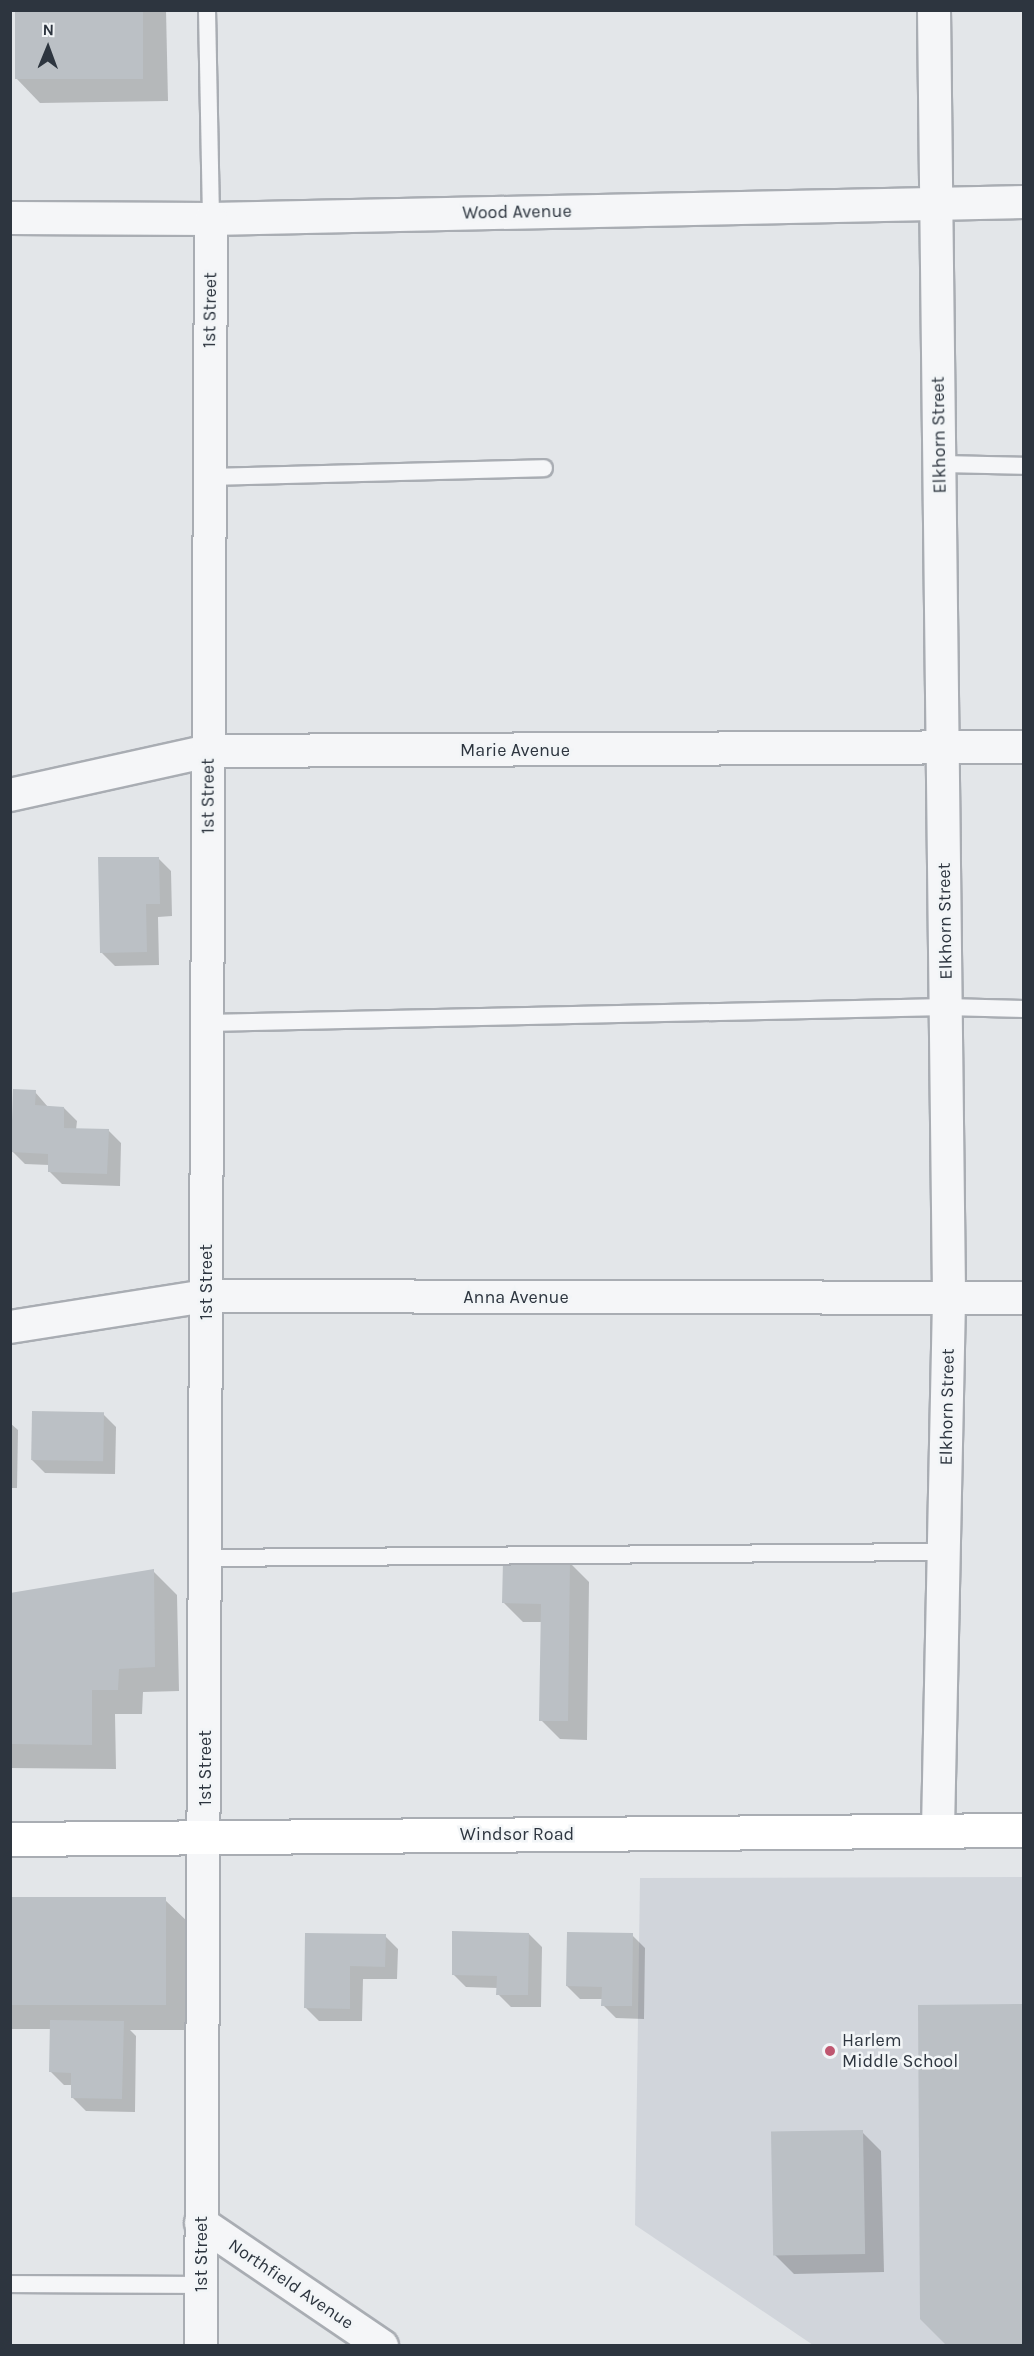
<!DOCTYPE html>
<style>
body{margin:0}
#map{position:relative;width:1034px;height:2356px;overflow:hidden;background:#e3e6e9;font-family:Karla,sans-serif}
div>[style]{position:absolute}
.built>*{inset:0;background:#d1d5db}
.shadow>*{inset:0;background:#0003}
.building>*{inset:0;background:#bbc0c5;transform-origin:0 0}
.roads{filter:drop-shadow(2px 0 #a9adb3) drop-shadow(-2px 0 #a9adb3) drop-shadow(0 2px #a9adb3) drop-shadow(0 -2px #a9adb3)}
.lane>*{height:16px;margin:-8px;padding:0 8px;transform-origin:8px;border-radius:8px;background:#f5f6f8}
.street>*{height:32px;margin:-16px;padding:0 16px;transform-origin:16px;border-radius:16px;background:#f5f6f8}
.secondary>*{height:33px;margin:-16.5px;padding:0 16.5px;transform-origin:16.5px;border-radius:16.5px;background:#fff}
.dots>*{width:16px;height:16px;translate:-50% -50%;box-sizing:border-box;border:3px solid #f2f5f7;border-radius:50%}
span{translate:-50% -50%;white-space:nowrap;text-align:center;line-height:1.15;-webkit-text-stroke:5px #f2f5f7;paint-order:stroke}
.street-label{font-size:18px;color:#2d353f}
.poi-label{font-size:18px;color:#2d353f}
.left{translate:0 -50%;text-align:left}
.frame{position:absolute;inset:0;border:12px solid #2d353f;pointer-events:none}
.north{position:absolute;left:18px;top:18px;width:60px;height:60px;-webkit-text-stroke:4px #f2f5f7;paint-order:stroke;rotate:1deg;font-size:16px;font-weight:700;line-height:24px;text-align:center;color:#2d353f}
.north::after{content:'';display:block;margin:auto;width:21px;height:27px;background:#2d353f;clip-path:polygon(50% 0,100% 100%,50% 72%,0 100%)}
</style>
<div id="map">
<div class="built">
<i style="clip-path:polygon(1023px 1877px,1023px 2345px,813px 2345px,635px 2225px,640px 1878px)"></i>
</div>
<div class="shadow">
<i style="clip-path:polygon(16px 10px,166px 10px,168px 101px,40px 103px,16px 78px)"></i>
<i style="clip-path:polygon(158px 858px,171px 871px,172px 916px,158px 917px,159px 965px,115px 966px,102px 953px)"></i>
<i style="clip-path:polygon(35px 1092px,48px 1107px,64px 1108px,77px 1121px,76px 1130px,108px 1130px,121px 1143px,120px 1186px,62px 1184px,49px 1171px,49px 1165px,25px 1164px,12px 1151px)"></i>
<i style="clip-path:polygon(103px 1414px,116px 1427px,115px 1474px,45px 1473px,32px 1460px)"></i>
<i style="clip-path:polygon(10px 1423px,18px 1430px,17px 1488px,10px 1488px)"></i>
<i style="clip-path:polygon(570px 1563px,589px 1582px,587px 1740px,560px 1739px,541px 1720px,542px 1622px,523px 1622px,504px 1603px)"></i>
<i style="clip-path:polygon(153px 1571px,177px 1595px,179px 1691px,143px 1692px,142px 1714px,115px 1714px,116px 1769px,10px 1768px,10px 1602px)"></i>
<i style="clip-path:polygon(10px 1899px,165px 1900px,190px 1924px,189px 2030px,130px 2030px,136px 2036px,135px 2112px,86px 2111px,73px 2098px,73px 2085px,64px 2085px,51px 2072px,52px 2029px,10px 2029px)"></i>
<i style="clip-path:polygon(307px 1934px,385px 1936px,398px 1949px,397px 1979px,363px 1979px,362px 2021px,319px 2021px,306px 2008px)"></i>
<i style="clip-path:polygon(529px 1934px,542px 1947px,541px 2007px,511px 2007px,498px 1994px,498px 1988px,466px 1987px,453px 1974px)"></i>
<i style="clip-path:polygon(632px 1935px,645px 1948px,644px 2019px,616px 2018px,603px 2005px,603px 1999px,580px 1999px,567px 1986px)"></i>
<i style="clip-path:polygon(862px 2132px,881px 2151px,884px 2272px,794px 2274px,775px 2255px)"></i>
</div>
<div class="building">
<i style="left:15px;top:10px;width:128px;height:69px"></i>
<i style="clip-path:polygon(98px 857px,159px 857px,160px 904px,146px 904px,147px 952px,100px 953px)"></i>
<i style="clip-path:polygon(13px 1089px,36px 1090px,35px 1105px,64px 1107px,64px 1128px,109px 1129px,107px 1174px,48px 1172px,48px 1154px,11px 1152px)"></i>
<i style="left:32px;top:1411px;width:72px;height:49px;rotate:1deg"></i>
<i style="clip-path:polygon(503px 1561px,570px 1561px,568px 1721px,539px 1721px,541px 1604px,502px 1603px)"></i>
<i style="clip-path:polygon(154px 1569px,155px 1667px,119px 1669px,118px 1690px,92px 1690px,92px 1745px,10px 1744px,10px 1593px)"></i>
<i style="left:10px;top:1897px;width:156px;height:108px"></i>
<i style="clip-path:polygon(452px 1931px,529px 1933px,528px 1995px,496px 1995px,497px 1976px,452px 1975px)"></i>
<i style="clip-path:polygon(567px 1932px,633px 1933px,632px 2006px,601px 2006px,602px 1987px,566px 1986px)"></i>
<i style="clip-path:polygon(305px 1933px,386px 1934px,385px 1967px,350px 1966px,350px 2009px,304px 2008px)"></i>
<i style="clip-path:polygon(1024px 2004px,1024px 2346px,947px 2346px,920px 2319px,918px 2005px)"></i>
<i style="clip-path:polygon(50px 2020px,124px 2021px,122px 2099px,71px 2098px,71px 2073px,49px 2072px)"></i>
<i style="left:863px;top:2130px;width:124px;height:92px;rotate:89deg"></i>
</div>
<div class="roads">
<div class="lane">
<i style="left:207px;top:10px;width:209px;rotate:88.9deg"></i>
<i style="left:939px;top:464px;width:85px;rotate:1.3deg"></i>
<i style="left:208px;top:477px;width:336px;rotate:-1.5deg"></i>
<i style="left:207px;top:1023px;width:739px;rotate:-1.24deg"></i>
<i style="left:946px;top:1007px;width:78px;rotate:1.5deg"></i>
<i style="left:205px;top:1558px;width:739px;rotate:-0.47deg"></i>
<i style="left:10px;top:2284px;width:191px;rotate:0.3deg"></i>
</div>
<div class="street">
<i style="left:934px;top:10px;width:1290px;rotate:89.33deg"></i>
<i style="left:949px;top:1300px;width:531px;rotate:91.19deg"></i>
<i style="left:10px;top:218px;width:201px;rotate:0.3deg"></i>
<i style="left:211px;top:219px;width:813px;rotate:-1.2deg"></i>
<i style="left:10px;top:795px;width:203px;rotate:-12.5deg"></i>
<i style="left:208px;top:751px;width:816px;rotate:-0.28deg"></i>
<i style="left:10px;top:1327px;width:198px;rotate:-9deg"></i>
<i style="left:206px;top:1296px;width:818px;rotate:0.14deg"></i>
<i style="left:201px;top:2223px;width:219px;rotate:34.2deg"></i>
<i style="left:201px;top:2346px;width:2127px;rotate:-89.73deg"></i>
</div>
<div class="secondary">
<i style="left:10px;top:1839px;width:1014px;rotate:-0.51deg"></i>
</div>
</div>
<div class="dots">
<i style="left:830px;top:2051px;background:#bf5770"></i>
</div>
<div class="street-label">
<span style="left:517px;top:212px;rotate:-1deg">Wood Avenue</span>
<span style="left:210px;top:310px;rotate:-89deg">1st Street</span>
<span style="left:939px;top:435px;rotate:-91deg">Elkhorn Street</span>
<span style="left:515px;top:750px">Marie Avenue</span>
<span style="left:208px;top:796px;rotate:-90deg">1st Street</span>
<span style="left:945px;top:921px;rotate:-91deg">Elkhorn Street</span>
<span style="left:206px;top:1282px;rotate:-90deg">1st Street</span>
<span style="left:516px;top:1297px">Anna Avenue</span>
<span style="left:947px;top:1407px;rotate:-89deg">Elkhorn Street</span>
<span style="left:205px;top:1768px;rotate:-90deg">1st Street</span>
<span style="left:517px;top:1834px">Windsor Road</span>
<span style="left:201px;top:2254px;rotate:-90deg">1st Street</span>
<span style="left:291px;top:2284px;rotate:34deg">Northfield Avenue</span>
</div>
<div class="poi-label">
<span class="left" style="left:842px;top:2051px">Harlem<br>Middle School</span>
</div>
<div class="frame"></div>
<div class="north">N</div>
</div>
